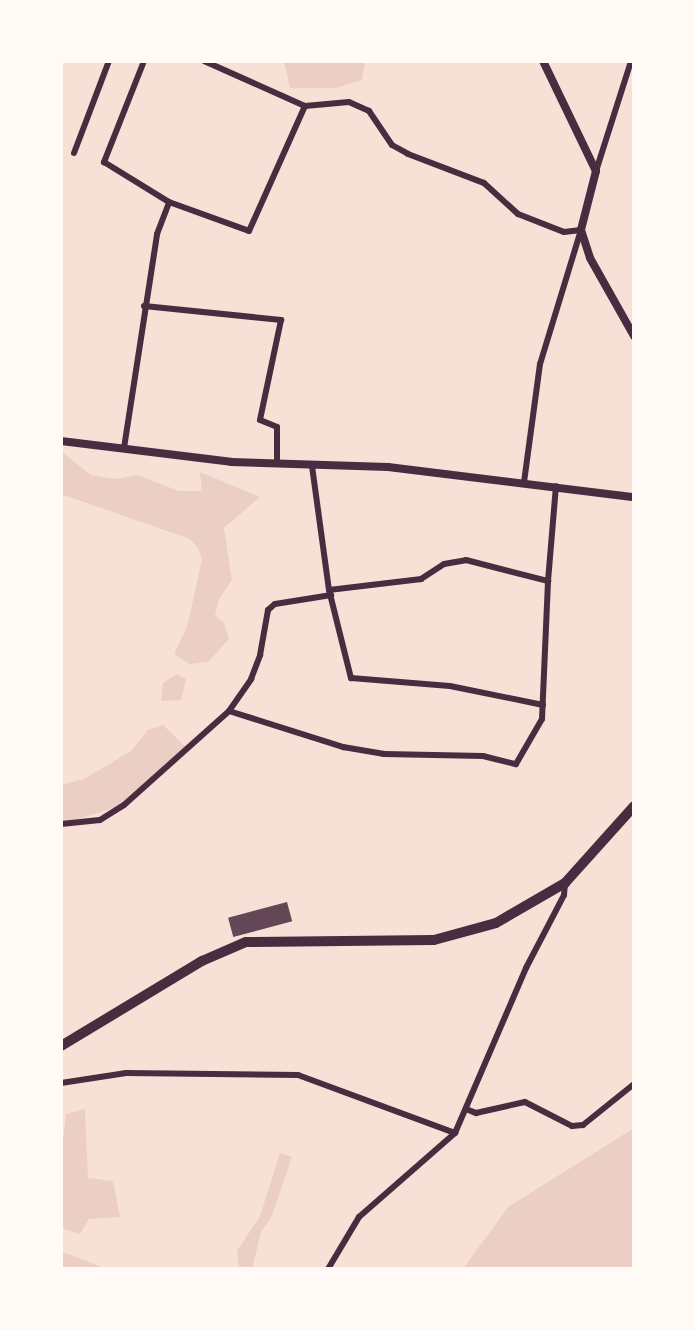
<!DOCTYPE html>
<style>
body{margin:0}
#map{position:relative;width:695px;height:1330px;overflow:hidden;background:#f7e1d7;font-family:"Roboto Condensed",sans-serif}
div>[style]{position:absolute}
.green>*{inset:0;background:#ebcfc5}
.building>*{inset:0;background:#644757;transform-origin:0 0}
.minor>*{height:6px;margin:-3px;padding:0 3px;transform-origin:3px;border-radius:3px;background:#4a2c40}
.tertiary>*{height:8px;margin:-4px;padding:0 4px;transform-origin:4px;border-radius:4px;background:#4a2c40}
.trunk>*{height:10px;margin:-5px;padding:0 5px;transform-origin:5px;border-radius:5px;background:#4a2c40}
span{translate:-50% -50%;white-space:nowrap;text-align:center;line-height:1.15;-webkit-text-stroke:7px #fffaf5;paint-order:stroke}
.frame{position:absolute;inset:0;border:63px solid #fffaf5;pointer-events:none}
</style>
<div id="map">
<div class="green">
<i style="clip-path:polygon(284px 61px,365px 61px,362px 80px,336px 88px,290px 88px)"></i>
<i style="clip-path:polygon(61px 451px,91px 475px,116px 479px,137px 475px,179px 491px,202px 491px,200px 472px,260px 497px,224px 528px,232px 580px,219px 599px,215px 615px,224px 623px,229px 639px,208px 662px,190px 664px,174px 654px,187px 627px,202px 560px,198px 548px,190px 539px,61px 494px)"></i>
<i style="clip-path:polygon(177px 674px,186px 679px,181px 700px,161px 701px,163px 683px)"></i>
<i style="clip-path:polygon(163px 725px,189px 750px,124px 805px,61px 824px,61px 785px,84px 779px,131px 751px,148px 730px)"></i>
<i style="clip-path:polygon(85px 1109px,88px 1178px,113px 1181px,120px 1217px,89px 1219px,80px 1234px,61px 1228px,61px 1157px,66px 1114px)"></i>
<i style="clip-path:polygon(634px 1128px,634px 1269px,463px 1269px,508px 1207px)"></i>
<i style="clip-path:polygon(280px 1153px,292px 1157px,271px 1218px,261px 1232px,252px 1269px,239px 1269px,237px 1251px,260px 1216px)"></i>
<i style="clip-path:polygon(61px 1249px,65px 1253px,107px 1269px,61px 1269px)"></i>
</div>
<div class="building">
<i style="left:287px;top:902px;width:20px;height:61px;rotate:75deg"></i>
</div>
<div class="minor">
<i style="left:144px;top:61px;width:109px;rotate:111.6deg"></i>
<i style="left:104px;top:162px;width:76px;rotate:31.6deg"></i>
<i style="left:169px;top:202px;width:85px;rotate:19.9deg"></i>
<i style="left:249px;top:231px;width:137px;rotate:-65.9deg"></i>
<i style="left:204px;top:61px;width:111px;rotate:24deg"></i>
<i style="left:305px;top:106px;width:44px;rotate:-5.2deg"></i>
<i style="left:349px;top:102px;width:22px;rotate:24deg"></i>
<i style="left:369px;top:111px;width:41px;rotate:55.9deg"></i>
<i style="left:392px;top:145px;width:18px;rotate:29deg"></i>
<i style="left:408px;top:154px;width:81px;rotate:20.9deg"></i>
<i style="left:484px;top:183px;width:46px;rotate:42.4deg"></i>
<i style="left:518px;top:214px;width:49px;rotate:21.4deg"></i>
<i style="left:564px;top:232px;width:17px;rotate:-7deg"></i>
<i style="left:581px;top:230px;width:140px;rotate:107deg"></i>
<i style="left:540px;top:364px;width:119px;rotate:97.7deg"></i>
<i style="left:74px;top:153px;width:98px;rotate:-69.2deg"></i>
<i style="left:596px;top:171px;width:115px;rotate:-72.3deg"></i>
<i style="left:144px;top:306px;width:138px;rotate:5.8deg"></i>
<i style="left:281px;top:320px;width:102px;rotate:101.9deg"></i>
<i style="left:260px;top:420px;width:18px;rotate:22deg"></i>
<i style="left:277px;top:427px;width:37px;rotate:90deg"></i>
<i style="left:124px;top:448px;width:217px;rotate:-81.2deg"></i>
<i style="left:157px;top:234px;width:34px;rotate:-69deg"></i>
<i style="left:312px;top:466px;width:125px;rotate:82.2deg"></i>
<i style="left:329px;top:590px;width:91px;rotate:76deg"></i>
<i style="left:351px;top:678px;width:99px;rotate:4.6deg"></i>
<i style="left:450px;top:686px;width:95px;rotate:11.5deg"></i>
<i style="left:329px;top:590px;width:93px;rotate:-6.8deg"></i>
<i style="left:421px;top:579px;width:27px;rotate:-33deg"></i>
<i style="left:444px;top:564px;width:22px;rotate:-10deg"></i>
<i style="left:466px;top:560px;width:85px;rotate:14.4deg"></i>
<i style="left:548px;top:581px;width:95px;rotate:-85.2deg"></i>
<i style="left:229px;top:711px;width:39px;rotate:-55deg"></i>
<i style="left:251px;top:679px;width:26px;rotate:-69deg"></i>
<i style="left:260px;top:655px;width:46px;rotate:-79.9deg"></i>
<i style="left:268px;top:610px;width:9px;rotate:-41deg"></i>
<i style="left:275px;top:604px;width:57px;rotate:-9.1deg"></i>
<i style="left:61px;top:824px;width:39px;rotate:-6deg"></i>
<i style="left:100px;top:820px;width:28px;rotate:-32deg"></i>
<i style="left:124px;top:805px;width:141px;rotate:-41.8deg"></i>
<i style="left:229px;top:711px;width:120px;rotate:17.5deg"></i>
<i style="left:343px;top:747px;width:42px;rotate:9.7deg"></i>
<i style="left:384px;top:754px;width:99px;rotate:1.2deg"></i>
<i style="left:483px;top:756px;width:34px;rotate:14deg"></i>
<i style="left:516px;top:764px;width:52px;rotate:-60deg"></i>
<i style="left:542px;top:719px;width:138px;rotate:-87.5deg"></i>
<i style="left:61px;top:1083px;width:66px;rotate:-8.7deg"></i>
<i style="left:126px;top:1073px;width:172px;rotate:0.7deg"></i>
<i style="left:298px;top:1075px;width:167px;rotate:20.3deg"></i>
<i style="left:466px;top:1109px;width:11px;rotate:22deg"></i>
<i style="left:476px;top:1113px;width:50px;rotate:-12.7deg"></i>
<i style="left:525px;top:1102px;width:53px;rotate:27.1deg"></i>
<i style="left:572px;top:1126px;width:11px;rotate:-5deg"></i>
<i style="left:583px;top:1125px;width:65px;rotate:-38.8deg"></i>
<i style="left:328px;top:1269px;width:61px;rotate:-59.2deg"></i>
<i style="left:359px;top:1217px;width:128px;rotate:-41.2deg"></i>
<i style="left:455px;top:1133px;width:180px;rotate:-66.7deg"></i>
<i style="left:526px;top:968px;width:82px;rotate:-62.5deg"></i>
<i style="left:564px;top:895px;width:12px;rotate:-85deg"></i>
</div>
<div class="tertiary">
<i style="left:543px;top:61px;width:122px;rotate:64.3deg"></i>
<i style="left:596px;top:171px;width:61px;rotate:104.3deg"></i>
<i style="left:581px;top:230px;width:29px;rotate:72deg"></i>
<i style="left:590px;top:258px;width:90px;rotate:60.6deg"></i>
<i style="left:61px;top:441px;width:171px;rotate:7deg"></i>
<i style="left:231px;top:462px;width:157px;rotate:1.8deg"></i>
<i style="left:388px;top:467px;width:248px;rotate:7deg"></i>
</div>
<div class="trunk">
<i style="left:61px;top:1046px;width:165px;rotate:-31.1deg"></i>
<i style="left:202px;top:961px;width:48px;rotate:-23.4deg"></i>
<i style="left:246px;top:942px;width:188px;rotate:-0.6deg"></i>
<i style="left:434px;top:940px;width:64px;rotate:-15.3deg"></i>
<i style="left:496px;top:923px;width:80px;rotate:-30.1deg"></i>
<i style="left:565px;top:883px;width:103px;rotate:-48.1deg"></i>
</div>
<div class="frame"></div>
</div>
